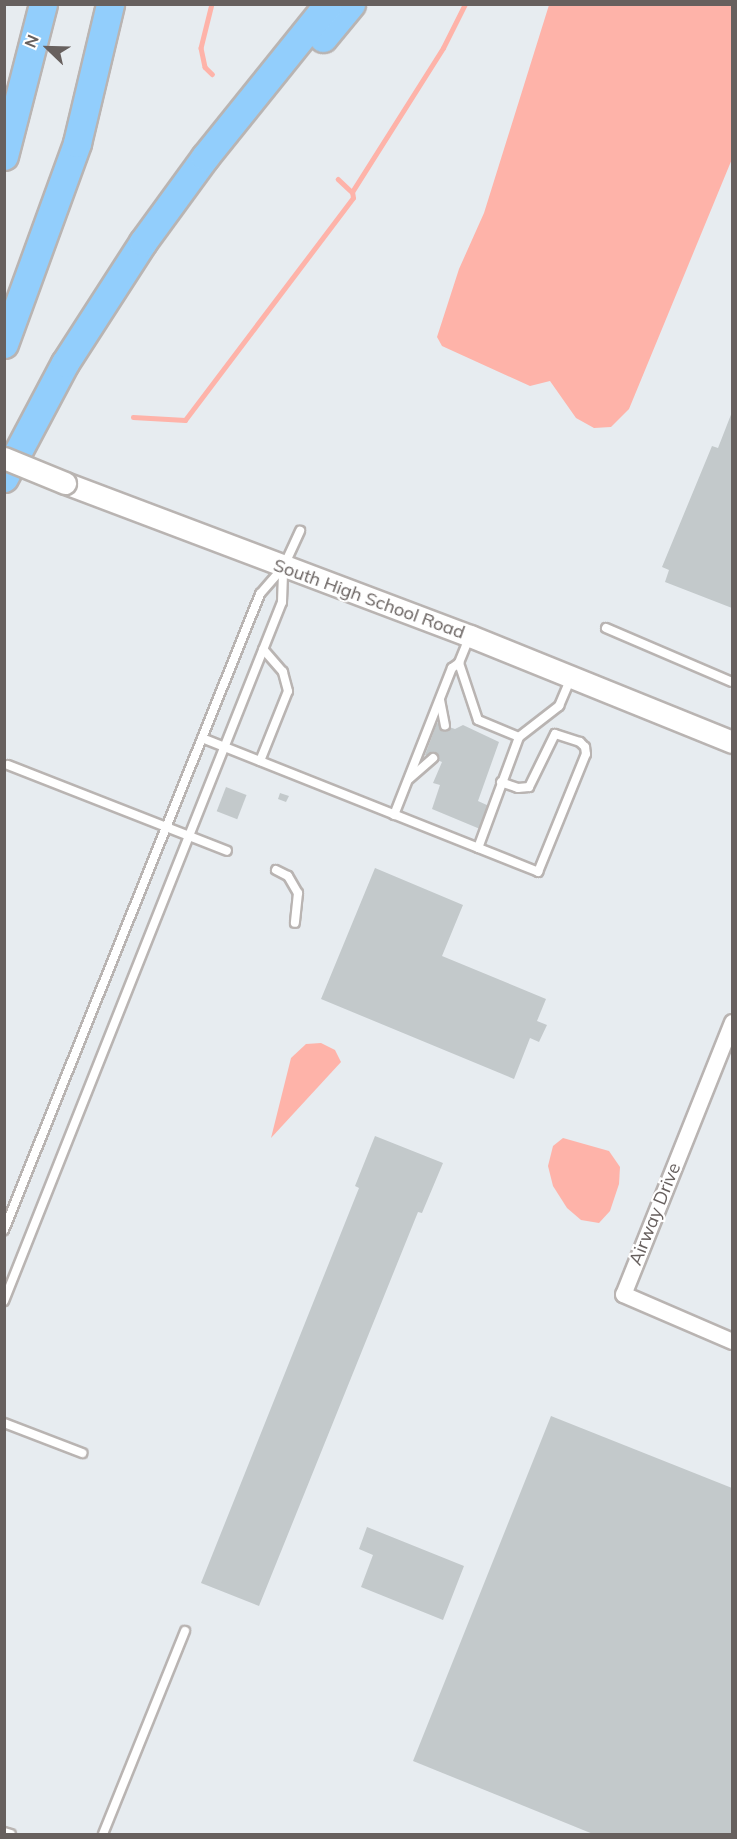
<!DOCTYPE html>
<style>
body{margin:0}
#map{position:relative;width:737px;height:1839px;overflow:hidden;background:#e7ecf0;font-family:Mulish,sans-serif}
div>[style]{position:absolute}
.water>*{inset:0;background:#feb3a9}
.stream>*{height:4.5px;margin:-2.25px;padding:0 2.25px;transform-origin:2.25px;border-radius:2.25px;background:#feb3a9}
.building>*{inset:0;background:#c3c9cb;transform-origin:0 0}
.roads{filter:drop-shadow(2px 0 #b9b4b2) drop-shadow(-2px 0 #b9b4b2) drop-shadow(0 2px #b9b4b2) drop-shadow(0 -2px #b9b4b2)}
.lane>*{height:8px;margin:-4px;padding:0 4px;transform-origin:4px;border-radius:4px;background:#fff}
.street>*{height:15px;margin:-7.5px;padding:0 7.5px;transform-origin:7.5px;border-radius:7.5px;background:#fff}
.secondary>*{height:21px;margin:-10.5px;padding:0 10.5px;transform-origin:10.5px;border-radius:10.5px;background:#fff}
.highway>*{height:27px;margin:-13.5px;padding:0 13.5px;transform-origin:13.5px;border-radius:13.5px;background:#92cefc}
.bridges{filter:drop-shadow(2px 0 #b9b4b1) drop-shadow(-2px 0 #b9b4b1) drop-shadow(0 2px #b9b4b1) drop-shadow(0 -2px #b9b4b1)}
.secondary-bridge>*{height:21px;margin:-10.5px;padding:0 10.5px;transform-origin:10.5px;border-radius:10.5px;background:#fff}
span{translate:-50% -50%;white-space:nowrap;text-align:center;line-height:1.15;-webkit-text-stroke:4.5px #fff;paint-order:stroke}
.street-label{font-size:18px;color:#67605e}
.frame{position:absolute;inset:0;border:6px solid #67605e;pointer-events:none}
.north{position:absolute;left:18px;top:18px;width:60px;height:60px;-webkit-text-stroke:4px #fff;paint-order:stroke;rotate:293deg;font-size:16px;font-weight:700;line-height:24px;text-align:center;color:#67605e}
.north::after{content:'';display:block;margin:auto;width:21px;height:27px;background:#67605e;clip-path:polygon(50% 0,100% 100%,50% 72%,0 100%)}
</style>
<div id="map">
<div class="water">
<i style="clip-path:polygon(549px 5px,732px 5px,732px 159px,629px 409px,611px 427px,594px 428px,576px 418px,550px 381px,530px 386px,442px 346px,437px 337px,459px 269px,484px 213px)"></i>
<i style="clip-path:polygon(321px 1043px,335px 1050px,341px 1062px,271px 1138px,291px 1058px,306px 1044px)"></i>
<i style="clip-path:polygon(563px 1138px,609px 1151px,620px 1167px,619px 1184px,610px 1211px,599px 1223px,581px 1220px,567px 1208px,553px 1186px,548px 1166px,553px 1146px)"></i>
</div>
<div class="stream">
<i style="left:212px;top:4px;width:45px;rotate:104deg"></i>
<i style="left:201px;top:48px;width:19px;rotate:78deg"></i>
<i style="left:205px;top:67px;width:10px;rotate:45deg"></i>
<i style="left:338px;top:179px;width:19px;rotate:43deg"></i>
<i style="left:133px;top:417px;width:52px;rotate:3.3deg"></i>
<i style="left:185px;top:420px;width:278px;rotate:-52.9deg"></i>
<i style="left:353px;top:198px;width:6px;rotate:-99deg"></i>
<i style="left:352px;top:192px;width:170px;rotate:-57.7deg"></i>
<i style="left:443px;top:48px;width:49px;rotate:-63.4deg"></i>
</div>
<div class="building">
<i style="clip-path:polygon(732px 412px,732px 608px,665px 582px,669px 570px,662px 567px,712px 446px,718px 448px)"></i>
<i style="clip-path:polygon(437px 723px,455px 729px,463px 725px,499px 742px,478px 801px,489px 806px,480px 829px,432px 809px,440px 785px,433px 783px,442px 762px,425px 755px)"></i>
<i style="left:226px;top:787px;width:22px;height:26px;rotate:21deg"></i>
<i style="clip-path:polygon(280px 793px,289px 796px,286px 802px,278px 799px)"></i>
<i style="clip-path:polygon(375px 868px,463px 905px,442px 956px,546px 999px,537px 1021px,547px 1025px,539px 1042px,530px 1038px,514px 1079px,321px 999px)"></i>
<i style="clip-path:polygon(375px 1136px,443px 1163px,422px 1213px,418px 1212px,259px 1606px,201px 1583px,359px 1188px,355px 1186px)"></i>
<i style="clip-path:polygon(551px 1416px,732px 1488px,732px 1834px,593px 1834px,413px 1761px)"></i>
<i style="clip-path:polygon(367px 1527px,464px 1566px,443px 1620px,361px 1587px,373px 1555px,359px 1549px)"></i>
</div>
<div class="roads">
<div class="lane">
<i style="left:606px;top:628px;width:137px;rotate:23.2deg"></i>
<i style="left:469px;top:638px;width:27px;rotate:112deg"></i>
<i style="left:459px;top:663px;width:60px;rotate:71.6deg"></i>
<i style="left:478px;top:720px;width:44px;rotate:22.5deg"></i>
<i style="left:519px;top:737px;width:51px;rotate:-37.8deg"></i>
<i style="left:559px;top:706px;width:30px;rotate:-67deg"></i>
<i style="left:440px;top:700px;width:26px;rotate:79deg"></i>
<i style="left:202px;top:738px;width:362px;rotate:21.7deg"></i>
<i style="left:538px;top:872px;width:127px;rotate:-67.9deg"></i>
<i style="left:586px;top:754px;width:7px;rotate:-98deg"></i>
<i style="left:585px;top:747px;width:7px;rotate:-135deg"></i>
<i style="left:580px;top:742px;width:26px;rotate:-162deg"></i>
<i style="left:555px;top:734px;width:59px;rotate:116.1deg"></i>
<i style="left:529px;top:787px;width:11px;rotate:175deg"></i>
<i style="left:518px;top:788px;width:18px;rotate:-161deg"></i>
<i style="left:260px;top:761px;width:75px;rotate:-68.2deg"></i>
<i style="left:288px;top:691px;width:20px;rotate:-105deg"></i>
<i style="left:283px;top:672px;width:30px;rotate:-131deg"></i>
<i style="left:8px;top:765px;width:235px;rotate:21.4deg"></i>
<i style="left:409px;top:779px;width:32px;rotate:-41deg"></i>
<i style="left:394px;top:815px;width:158px;rotate:-68.5deg"></i>
<i style="left:452px;top:668px;width:9px;rotate:-36deg"></i>
<i style="left:478px;top:848px;width:118px;rotate:-69.7deg"></i>
<i style="left:276px;top:870px;width:13px;rotate:27deg"></i>
<i style="left:288px;top:876px;width:20px;rotate:60deg"></i>
<i style="left:298px;top:893px;width:30px;rotate:96deg"></i>
<i style="left:4px;top:1230px;width:686px;rotate:-68.07deg"></i>
<i style="left:260px;top:594px;width:35px;rotate:-49deg"></i>
<i style="left:283px;top:568px;width:41px;rotate:-65.3deg"></i>
<i style="left:4px;top:1301px;width:752px;rotate:-68.31deg"></i>
<i style="left:282px;top:602px;width:34px;rotate:-88deg"></i>
<i style="left:4px;top:1423px;width:84px;rotate:21deg"></i>
<i style="left:4px;top:1832px;width:7px;rotate:16deg"></i>
<i style="left:103px;top:1834px;width:219px;rotate:-68deg"></i>
</div>
<div class="street">
<i style="left:732px;top:1022px;width:293px;rotate:111.8deg"></i>
<i style="left:623px;top:1294px;width:119px;rotate:23.3deg"></i>
</div>
<div class="secondary">
<i style="left:65px;top:483px;width:433px;rotate:20.7deg"></i>
<i style="left:470px;top:636px;width:283px;rotate:22deg"></i>
</div>
<div class="highway">
<i style="left:323px;top:38px;width:44px;rotate:-50.5deg"></i>
<i style="left:4px;top:156px;width:157px;rotate:-75.6deg"></i>
<i style="left:4px;top:344px;width:214px;rotate:-70deg"></i>
<i style="left:77px;top:143px;width:143px;rotate:-76.6deg"></i>
<i style="left:4px;top:478px;width:130px;rotate:-62.1deg"></i>
<i style="left:65px;top:363px;width:144px;rotate:-57.2deg"></i>
<i style="left:143px;top:242px;width:105px;rotate:-53.9deg"></i>
<i style="left:205px;top:157px;width:196px;rotate:-51.2deg"></i>
</div>
</div>
<div class="bridges">
<div class="secondary-bridge">
<i style="left:4px;top:458px;width:66px;rotate:22.3deg"></i>
</div>
</div>
<div class="street-label">
<span style="left:369px;top:599px;rotate:20deg">South High School Road</span>
<span style="left:655px;top:1214px;rotate:-68deg">Airway Drive</span>
</div>
<div class="frame"></div>
<div class="north">N</div>
</div>
